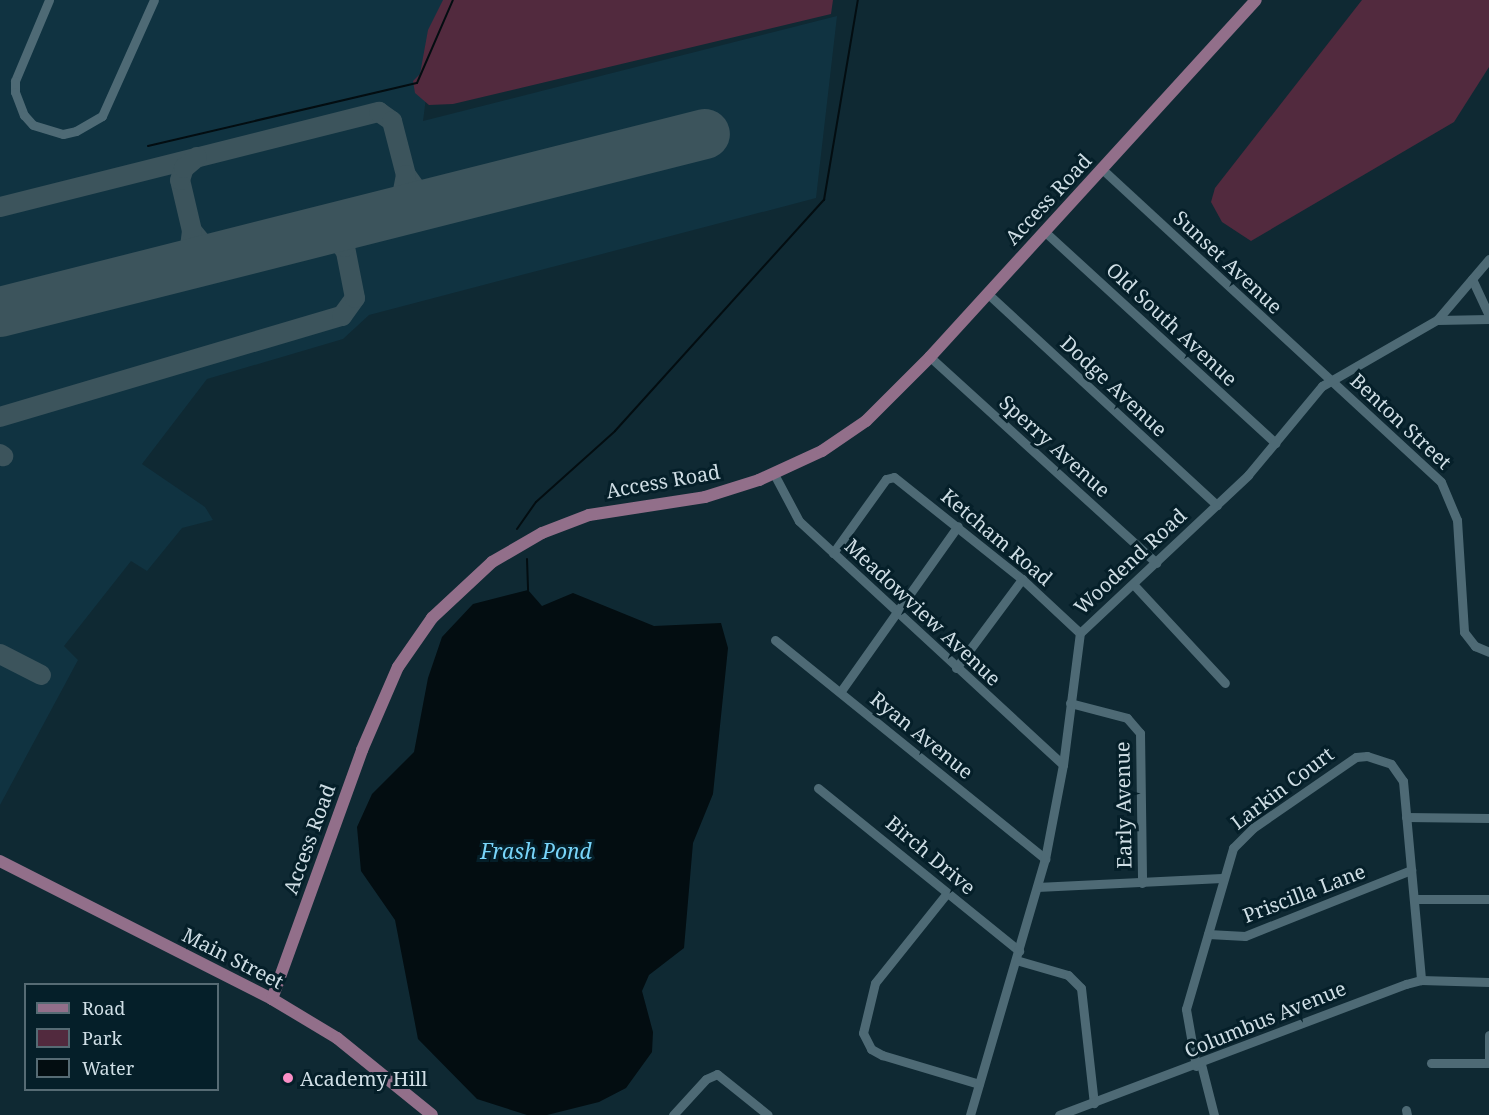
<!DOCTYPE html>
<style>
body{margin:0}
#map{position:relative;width:1489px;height:1115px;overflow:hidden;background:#0f2933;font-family:"Noto Serif",serif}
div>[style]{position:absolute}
.built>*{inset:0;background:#103341}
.green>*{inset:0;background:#522a3e}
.water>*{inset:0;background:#030d11}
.stream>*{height:2px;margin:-1px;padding:0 1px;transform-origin:1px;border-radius:1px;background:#030d11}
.taxiway>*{height:20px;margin:-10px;padding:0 10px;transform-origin:10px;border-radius:10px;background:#3c545c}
.runway>*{height:50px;margin:-25px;padding:0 25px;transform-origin:25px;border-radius:25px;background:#3c545c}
.minor>*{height:9px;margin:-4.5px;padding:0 4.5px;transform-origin:4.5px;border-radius:4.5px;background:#4e6a75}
.major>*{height:12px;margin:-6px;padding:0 6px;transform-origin:6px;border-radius:6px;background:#926f8a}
.dots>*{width:16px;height:16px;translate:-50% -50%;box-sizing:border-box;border:3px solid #051f29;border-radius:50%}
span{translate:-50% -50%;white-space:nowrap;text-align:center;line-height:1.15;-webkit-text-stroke:6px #051f29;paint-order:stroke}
.street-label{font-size:20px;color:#cfdee5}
.poi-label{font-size:20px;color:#cfdee5}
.left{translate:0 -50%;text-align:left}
.water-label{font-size:21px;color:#78d5fa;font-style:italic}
.legend{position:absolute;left:24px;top:983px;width:195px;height:108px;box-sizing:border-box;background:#051f29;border:2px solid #566b74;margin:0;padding:8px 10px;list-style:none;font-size:18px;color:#cfdee5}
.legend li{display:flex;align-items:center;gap:12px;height:30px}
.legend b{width:30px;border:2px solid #566b74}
</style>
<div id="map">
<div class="built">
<i style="clip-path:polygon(0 0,453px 0,432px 52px,423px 121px,837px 16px,816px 198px,369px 315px,343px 339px,207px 379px,142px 464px,205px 507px,213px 520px,182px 528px,147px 571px,131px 561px,64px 646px,78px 660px,0 805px)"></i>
</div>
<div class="green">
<i style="clip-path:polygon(443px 0,833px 0,831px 14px,453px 104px,429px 105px,415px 93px,413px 81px,420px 74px,428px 30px)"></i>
<i style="clip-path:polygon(1362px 0,1489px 0,1489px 67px,1454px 122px,1251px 241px,1222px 222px,1211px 202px,1215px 188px)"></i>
</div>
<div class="water">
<i style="clip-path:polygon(528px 590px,542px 606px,573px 593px,654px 626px,721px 623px,728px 648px,713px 794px,693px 843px,684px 948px,649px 975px,642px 991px,653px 1032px,652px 1052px,626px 1088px,599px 1102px,547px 1115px,527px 1115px,477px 1099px,418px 1039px,395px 920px,361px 871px,357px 827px,372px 794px,414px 752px,428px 678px,442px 637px,473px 604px)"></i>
</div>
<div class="stream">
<i style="left:148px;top:146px;width:276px;rotate:-13.2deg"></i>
<i style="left:417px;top:83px;width:90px;rotate:-66.6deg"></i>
<i style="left:517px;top:529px;width:33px;rotate:-55deg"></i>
<i style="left:536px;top:502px;width:106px;rotate:-41.9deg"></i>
<i style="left:615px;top:431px;width:312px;rotate:-47.9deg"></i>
<i style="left:824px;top:200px;width:203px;rotate:-80.4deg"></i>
<i style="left:527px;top:559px;width:31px;rotate:88deg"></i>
</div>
<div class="taxiway">
<i style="left:406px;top:175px;width:22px;rotate:54deg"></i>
<i style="left:419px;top:193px;width:25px;rotate:16deg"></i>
<i style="left:0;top:207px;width:391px;rotate:-14.1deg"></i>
<i style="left:379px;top:112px;width:16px;rotate:35deg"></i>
<i style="left:392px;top:121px;width:56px;rotate:75.5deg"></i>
<i style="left:406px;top:175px;width:25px;rotate:101deg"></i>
<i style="left:401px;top:200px;width:23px;rotate:139deg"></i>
<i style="left:192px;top:231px;width:23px;rotate:50deg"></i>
<i style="left:207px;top:249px;width:25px;rotate:9deg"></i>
<i style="left:316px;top:232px;width:19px;rotate:16deg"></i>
<i style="left:334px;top:237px;width:17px;rotate:50deg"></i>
<i style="left:164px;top:270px;width:14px;rotate:-25deg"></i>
<i style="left:177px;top:264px;width:21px;rotate:-53deg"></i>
<i style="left:190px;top:247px;width:16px;rotate:-83deg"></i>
<i style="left:192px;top:231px;width:52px;rotate:-103.2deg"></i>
<i style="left:180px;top:180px;width:13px;rotate:-72deg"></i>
<i style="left:184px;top:168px;width:17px;rotate:-40deg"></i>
<i style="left:0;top:417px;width:357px;rotate:-16.5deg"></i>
<i style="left:342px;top:316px;width:22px;rotate:-54deg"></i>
<i style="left:355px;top:298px;width:52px;rotate:-101.1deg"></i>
<i style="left:345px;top:247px;width:10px;rotate:-84deg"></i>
<i style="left:346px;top:237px;width:24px;rotate:-45deg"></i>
<i style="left:0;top:454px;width:4px;rotate:34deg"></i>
<i style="left:0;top:654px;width:46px;rotate:27.1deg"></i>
</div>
<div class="runway">
<i style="left:0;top:312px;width:727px;rotate:-14.17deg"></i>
</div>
<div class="minor">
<i style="left:49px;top:0;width:88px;rotate:112.8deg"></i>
<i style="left:15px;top:81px;width:11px;rotate:90deg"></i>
<i style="left:15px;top:92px;width:25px;rotate:69deg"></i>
<i style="left:24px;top:115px;width:13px;rotate:48deg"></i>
<i style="left:33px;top:125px;width:31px;rotate:17deg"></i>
<i style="left:63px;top:134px;width:13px;rotate:-13deg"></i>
<i style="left:76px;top:131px;width:30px;rotate:-30deg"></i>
<i style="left:102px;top:116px;width:127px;rotate:-65.9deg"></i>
<i style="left:1102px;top:169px;width:461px;rotate:42.7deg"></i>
<i style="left:1441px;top:482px;width:41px;rotate:67.2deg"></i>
<i style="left:1457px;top:520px;width:112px;rotate:86.4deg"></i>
<i style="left:1464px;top:632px;width:18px;rotate:52deg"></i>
<i style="left:1475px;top:646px;width:15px;rotate:23deg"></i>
<i style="left:1044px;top:231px;width:314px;rotate:42.5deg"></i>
<i style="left:1472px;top:279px;width:40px;rotate:65deg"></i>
<i style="left:987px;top:293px;width:313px;rotate:42.7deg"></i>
<i style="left:1437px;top:320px;width:52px;rotate:-1.1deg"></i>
<i style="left:930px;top:357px;width:306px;rotate:42.3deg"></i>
<i style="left:774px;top:474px;width:53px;rotate:62deg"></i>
<i style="left:799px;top:521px;width:359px;rotate:42.7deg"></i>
<i style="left:833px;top:553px;width:91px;rotate:-54.4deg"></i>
<i style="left:886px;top:479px;width:8px;rotate:-14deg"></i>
<i style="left:894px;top:477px;width:164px;rotate:38.6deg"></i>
<i style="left:1022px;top:579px;width:79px;rotate:43deg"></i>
<i style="left:1133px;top:584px;width:135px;rotate:47.1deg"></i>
<i style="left:775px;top:640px;width:348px;rotate:39deg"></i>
<i style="left:956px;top:668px;width:111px;rotate:-53.4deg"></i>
<i style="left:841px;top:691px;width:202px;rotate:-54.7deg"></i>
<i style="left:1070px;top:703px;width:59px;rotate:14.7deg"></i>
<i style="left:1127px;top:718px;width:20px;rotate:49deg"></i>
<i style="left:1140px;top:733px;width:150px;rotate:89.2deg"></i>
<i style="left:818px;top:788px;width:259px;rotate:39deg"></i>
<i style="left:1406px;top:817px;width:83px;rotate:0.7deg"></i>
<i style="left:1037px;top:887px;width:185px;rotate:-2.8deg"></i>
<i style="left:947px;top:893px;width:115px;rotate:128.7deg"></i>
<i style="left:875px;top:983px;width:51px;rotate:103.5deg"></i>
<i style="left:863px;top:1033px;width:18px;rotate:63deg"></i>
<i style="left:871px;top:1049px;width:13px;rotate:29deg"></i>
<i style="left:882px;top:1055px;width:101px;rotate:16.6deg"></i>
<i style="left:1415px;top:899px;width:74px"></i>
<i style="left:1208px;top:934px;width:37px;rotate:3deg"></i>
<i style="left:1245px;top:936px;width:179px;rotate:-21.7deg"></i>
<i style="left:1016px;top:960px;width:54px;rotate:16.1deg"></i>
<i style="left:1068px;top:975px;width:18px;rotate:45deg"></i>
<i style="left:1081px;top:988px;width:116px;rotate:83.6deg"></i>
<i style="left:1431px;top:1063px;width:58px"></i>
<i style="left:1489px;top:1063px;width:28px;rotate:-90deg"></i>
<i style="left:1201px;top:1064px;width:53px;rotate:75.7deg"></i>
<i style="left:1196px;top:1066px;width:58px;rotate:-100deg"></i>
<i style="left:1186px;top:1009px;width:168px;rotate:-73.7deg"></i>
<i style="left:1233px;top:848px;width:28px;rotate:-45deg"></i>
<i style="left:1253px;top:828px;width:125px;rotate:-34.6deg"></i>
<i style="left:1356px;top:757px;width:11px;rotate:-5deg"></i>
<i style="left:1367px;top:756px;width:25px;rotate:18deg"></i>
<i style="left:1391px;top:764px;width:21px;rotate:55deg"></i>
<i style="left:1403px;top:781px;width:200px;rotate:84.8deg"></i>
<i style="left:1406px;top:1110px;width:5px;rotate:79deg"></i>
<i style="left:673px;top:1115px;width:49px;rotate:-47.5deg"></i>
<i style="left:706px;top:1079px;width:12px;rotate:-24deg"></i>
<i style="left:717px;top:1074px;width:65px;rotate:38.8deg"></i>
<i style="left:970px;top:1115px;width:267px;rotate:-73.7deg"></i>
<i style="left:1045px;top:859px;width:96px;rotate:-79.2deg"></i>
<i style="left:1063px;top:765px;width:133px;rotate:-82.7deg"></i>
<i style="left:1080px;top:633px;width:231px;rotate:-43.2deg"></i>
<i style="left:1248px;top:475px;width:116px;rotate:-50.3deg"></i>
<i style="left:1322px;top:386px;width:133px;rotate:-29.9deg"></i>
<i style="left:1437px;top:320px;width:80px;rotate:-49.6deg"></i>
<i style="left:1059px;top:1115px;width:371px;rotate:-20.7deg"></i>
<i style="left:1406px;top:984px;width:16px;rotate:-15deg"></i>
<i style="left:1421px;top:980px;width:68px;rotate:1.7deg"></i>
</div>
<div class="major">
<i style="left:0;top:861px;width:305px;rotate:26.9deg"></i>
<i style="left:272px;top:999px;width:76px;rotate:31deg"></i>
<i style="left:337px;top:1038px;width:122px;rotate:39deg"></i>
<i style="left:272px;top:999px;width:265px;rotate:-70.1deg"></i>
<i style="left:362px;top:750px;width:90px;rotate:-66.6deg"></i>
<i style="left:398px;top:667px;width:60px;rotate:-55.2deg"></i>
<i style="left:432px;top:618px;width:82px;rotate:-43deg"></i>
<i style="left:492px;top:562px;width:58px;rotate:-30.1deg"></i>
<i style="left:542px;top:533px;width:50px;rotate:-21deg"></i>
<i style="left:589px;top:515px;width:117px;rotate:-8.8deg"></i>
<i style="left:705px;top:497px;width:57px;rotate:-17.5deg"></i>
<i style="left:759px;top:480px;width:69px;rotate:-24.7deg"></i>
<i style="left:822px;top:451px;width:53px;rotate:-34.3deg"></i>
<i style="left:866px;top:421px;width:91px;rotate:-45deg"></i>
<i style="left:930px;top:357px;width:483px;rotate:-47.6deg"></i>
</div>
<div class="dots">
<i style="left:288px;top:1078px;background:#fa8fc6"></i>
</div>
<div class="street-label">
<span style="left:1048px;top:199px;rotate:-47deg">Access Road</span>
<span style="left:1228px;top:262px;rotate:43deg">Sunset Avenue</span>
<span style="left:1172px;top:324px;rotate:43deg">Old South Avenue</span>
<span style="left:1114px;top:386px;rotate:43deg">Dodge Avenue</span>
<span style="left:1401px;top:421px;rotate:43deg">Benton Street</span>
<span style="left:1055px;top:446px;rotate:42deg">Sperry Avenue</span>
<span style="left:663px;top:481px;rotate:-10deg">Access Road</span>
<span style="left:997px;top:537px;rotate:40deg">Ketcham Road</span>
<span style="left:1130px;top:561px;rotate:-43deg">Woodend Road</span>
<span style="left:923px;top:612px;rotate:43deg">Meadowview Avenue</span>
<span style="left:922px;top:735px;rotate:39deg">Ryan Avenue</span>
<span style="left:1282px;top:788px;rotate:-37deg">Larkin Court</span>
<span style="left:1123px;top:805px;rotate:-91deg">Early Avenue</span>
<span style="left:309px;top:839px;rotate:-70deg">Access Road</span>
<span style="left:931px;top:855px;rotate:40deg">Birch Drive</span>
<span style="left:1304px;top:893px;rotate:-21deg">Priscilla Lane</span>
<span style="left:233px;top:958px;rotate:27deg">Main Street</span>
<span style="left:1265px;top:1019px;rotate:-22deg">Columbus Avenue</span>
</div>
<div class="poi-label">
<span class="left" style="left:300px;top:1078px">Academy Hill</span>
</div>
<div class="water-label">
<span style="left:536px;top:851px">Frash Pond</span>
</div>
<ul class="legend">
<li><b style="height:8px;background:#926f8a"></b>Road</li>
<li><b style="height:16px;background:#522a3e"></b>Park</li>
<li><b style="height:16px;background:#030d11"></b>Water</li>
</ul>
</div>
